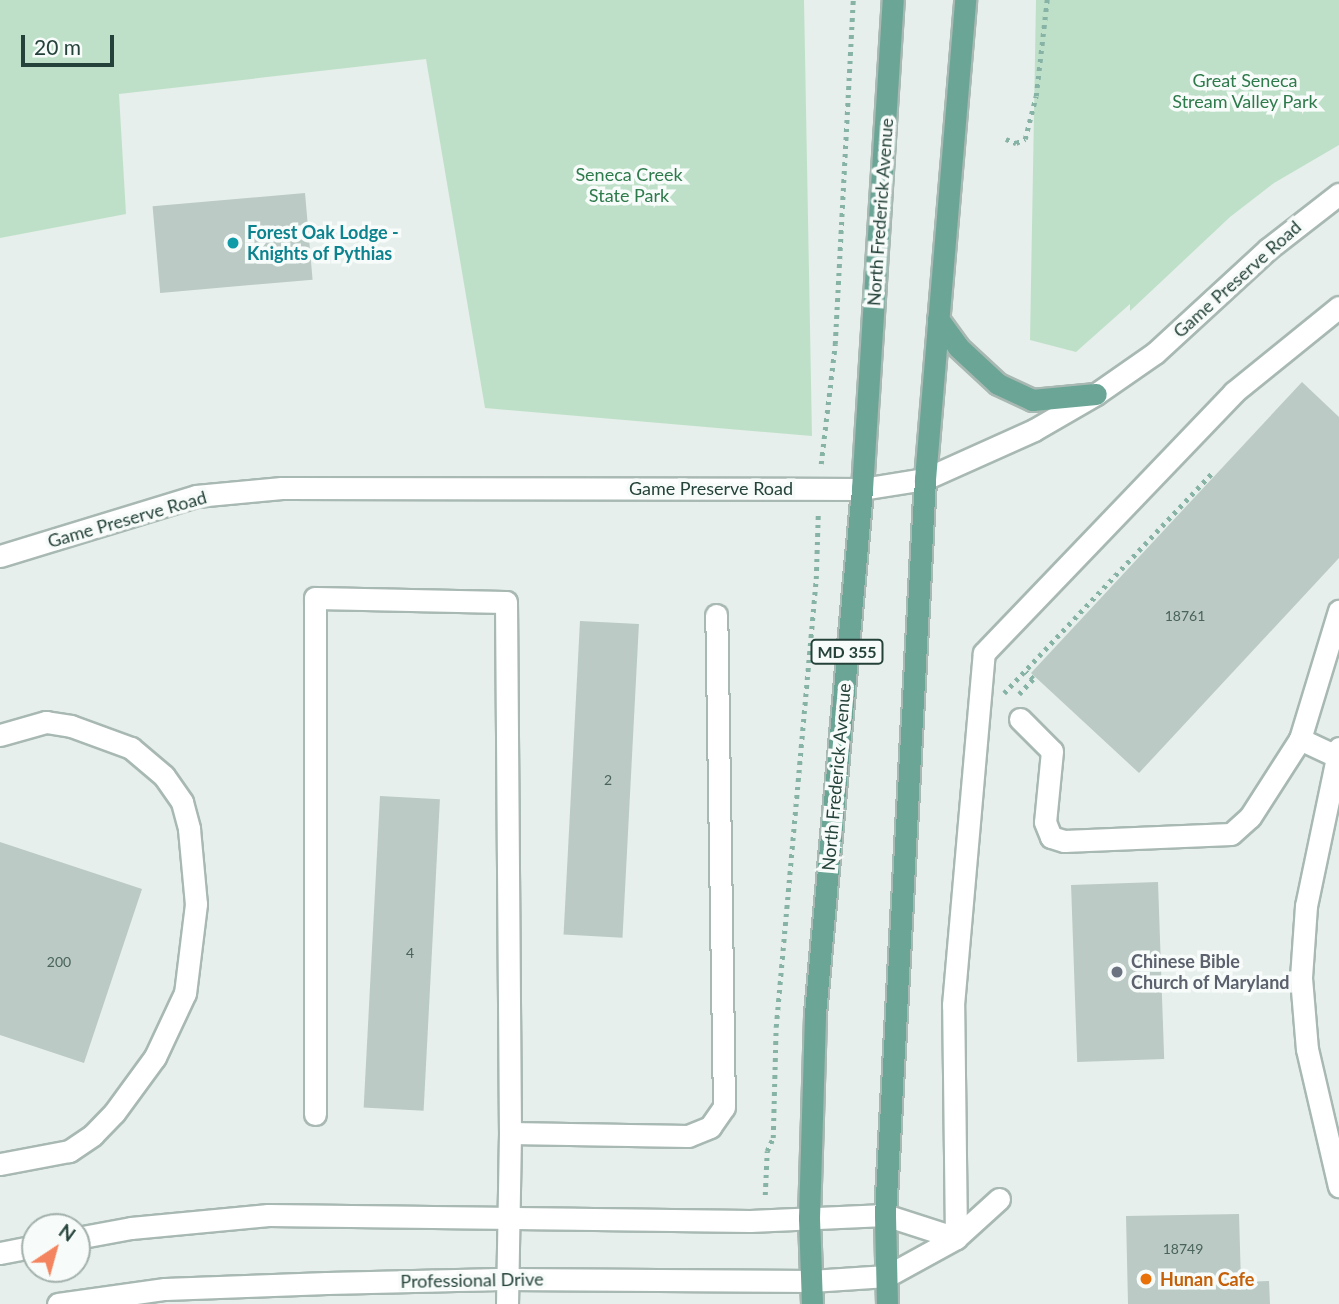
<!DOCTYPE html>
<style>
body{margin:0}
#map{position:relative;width:1339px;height:1304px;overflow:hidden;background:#e6efeb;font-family:Lato,sans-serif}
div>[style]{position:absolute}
.green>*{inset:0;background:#bfe0c8}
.building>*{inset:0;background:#bbcac4;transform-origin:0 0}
.path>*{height:4.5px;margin-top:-2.25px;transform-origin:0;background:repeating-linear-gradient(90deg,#86b3a5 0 3.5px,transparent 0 8.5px)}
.roads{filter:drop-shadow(2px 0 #a8b8b2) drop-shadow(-2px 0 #a8b8b2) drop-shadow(0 2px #a8b8b2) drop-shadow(0 -2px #a8b8b2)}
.minor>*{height:21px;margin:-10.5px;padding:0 10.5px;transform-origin:10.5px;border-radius:10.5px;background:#fff}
.major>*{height:21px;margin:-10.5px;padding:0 10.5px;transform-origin:10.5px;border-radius:10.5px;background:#6aa596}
.dots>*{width:19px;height:19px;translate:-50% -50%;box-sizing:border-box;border:4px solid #f7fbf9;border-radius:50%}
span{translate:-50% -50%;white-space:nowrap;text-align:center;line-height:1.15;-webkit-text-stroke:7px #f7fbf9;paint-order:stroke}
.number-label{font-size:14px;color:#4a645c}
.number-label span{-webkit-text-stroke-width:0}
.shield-label span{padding:2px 5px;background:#f7fbf9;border:2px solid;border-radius:5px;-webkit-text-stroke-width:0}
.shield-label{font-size:16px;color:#24423a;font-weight:700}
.park-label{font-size:18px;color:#2d7a4b}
.street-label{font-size:18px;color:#24423a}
.culture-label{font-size:18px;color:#0d838f;font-weight:700}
.left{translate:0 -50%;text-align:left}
.worship-label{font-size:18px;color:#5b616d;font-weight:700}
.food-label{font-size:18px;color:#c56008;font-weight:700}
.north{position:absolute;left:21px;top:1213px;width:70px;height:70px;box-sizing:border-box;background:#f7fbf9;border:2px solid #a3b1ad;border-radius:50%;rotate:36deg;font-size:19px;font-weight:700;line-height:28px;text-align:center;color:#24423a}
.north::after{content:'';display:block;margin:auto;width:24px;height:32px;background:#f4845f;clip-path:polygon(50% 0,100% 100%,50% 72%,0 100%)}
.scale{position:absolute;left:21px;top:35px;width:93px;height:32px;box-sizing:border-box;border:4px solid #24423a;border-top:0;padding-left:9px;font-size:21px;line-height:24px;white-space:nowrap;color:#24423a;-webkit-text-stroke:5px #f7fbf9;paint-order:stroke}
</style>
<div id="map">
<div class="green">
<i style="clip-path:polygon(0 0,804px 0,812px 436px,485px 408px,426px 59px,119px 94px,126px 214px,0 238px)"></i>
<i style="clip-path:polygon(1036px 0,1339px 0,1339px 145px,1274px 183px,1230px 217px,1130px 311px,1130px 304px,1076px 352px,1030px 340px)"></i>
</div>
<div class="building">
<i style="left:305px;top:193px;width:87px;height:153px;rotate:85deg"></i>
<i style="clip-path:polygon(1302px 382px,1339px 417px,1339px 558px,1139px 773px,1031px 673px)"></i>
<i style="left:580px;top:621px;width:59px;height:314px;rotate:3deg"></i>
<i style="left:380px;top:796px;width:60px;height:312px;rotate:3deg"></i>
<i style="clip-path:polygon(0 842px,142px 889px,84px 1063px,0 1035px)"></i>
<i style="left:1158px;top:882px;width:177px;height:87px;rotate:88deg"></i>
<i style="clip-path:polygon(1239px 1214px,1241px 1282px,1269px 1281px,1270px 1304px,1128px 1304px,1126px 1216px)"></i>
</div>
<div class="path">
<i style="left:1006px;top:139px;width:11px;rotate:22deg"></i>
<i style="left:1016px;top:143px;width:10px;rotate:-24deg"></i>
<i style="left:1025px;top:139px;width:44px;rotate:-75.7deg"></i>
<i style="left:1036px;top:96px;width:97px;rotate:-83.5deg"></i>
<i style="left:821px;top:464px;width:121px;rotate:-83.3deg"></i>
<i style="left:835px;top:344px;width:344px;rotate:-87deg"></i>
<i style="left:1004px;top:693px;width:303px;rotate:-46.6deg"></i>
<i style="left:1019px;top:694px;width:21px;rotate:-47deg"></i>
<i style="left:1033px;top:679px;width:10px;rotate:-135deg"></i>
<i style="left:765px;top:1195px;width:44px;rotate:-87.4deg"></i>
<i style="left:767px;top:1151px;width:14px;rotate:-65deg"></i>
<i style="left:773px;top:1138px;width:111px;rotate:-88.5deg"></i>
<i style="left:776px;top:1027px;width:450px;rotate:-84.9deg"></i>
<i style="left:816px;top:579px;width:65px;rotate:-88.2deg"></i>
</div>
<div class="roads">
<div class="minor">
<i style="left:0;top:556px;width:205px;rotate:-17deg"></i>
<i style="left:196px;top:496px;width:86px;rotate:-5.3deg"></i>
<i style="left:282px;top:488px;width:580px;rotate:0.1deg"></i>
<i style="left:862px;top:489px;width:64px;rotate:-9deg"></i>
<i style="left:925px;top:479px;width:120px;rotate:-24.2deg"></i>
<i style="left:1034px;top:430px;width:72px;rotate:-30.1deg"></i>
<i style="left:1096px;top:394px;width:72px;rotate:-34.8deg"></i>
<i style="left:1155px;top:353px;width:154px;rotate:-42.6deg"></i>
<i style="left:1268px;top:249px;width:90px;rotate:-37.8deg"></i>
<i style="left:1020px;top:719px;width:45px;rotate:45deg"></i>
<i style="left:1052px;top:751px;width:71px;rotate:95.6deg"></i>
<i style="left:1045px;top:822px;width:16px;rotate:68deg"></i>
<i style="left:1051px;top:837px;width:14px;rotate:17deg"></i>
<i style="left:1064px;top:841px;width:167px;rotate:-2.4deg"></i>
<i style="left:1231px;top:834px;width:25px;rotate:-42deg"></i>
<i style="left:1250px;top:817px;width:93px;rotate:-57.3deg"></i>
<i style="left:0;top:735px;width:48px;rotate:-15.8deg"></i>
<i style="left:46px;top:722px;width:25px;rotate:9deg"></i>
<i style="left:71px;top:726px;width:64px;rotate:20.1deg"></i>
<i style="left:131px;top:748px;width:43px;rotate:40.3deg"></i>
<i style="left:164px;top:776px;width:32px;rotate:55deg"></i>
<i style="left:182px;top:802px;width:28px;rotate:75deg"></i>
<i style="left:189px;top:829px;width:75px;rotate:84.7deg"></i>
<i style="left:196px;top:904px;width:90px;rotate:97deg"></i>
<i style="left:185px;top:993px;width:71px;rotate:115.1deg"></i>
<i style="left:155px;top:1057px;width:69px;rotate:126.2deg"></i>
<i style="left:114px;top:1113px;width:30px;rotate:134deg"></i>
<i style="left:93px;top:1135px;width:29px;rotate:146deg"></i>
<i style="left:69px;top:1151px;width:70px;rotate:169.3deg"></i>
<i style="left:1339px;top:748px;width:161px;rotate:101.8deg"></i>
<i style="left:1306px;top:906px;width:72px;rotate:94deg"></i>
<i style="left:1301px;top:978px;width:71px;rotate:85.2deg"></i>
<i style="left:1307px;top:1049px;width:141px;rotate:76.9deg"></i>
<i style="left:1336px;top:756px;width:40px;rotate:-155deg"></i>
<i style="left:1300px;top:739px;width:134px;rotate:-73.1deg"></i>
<i style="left:315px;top:1114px;width:516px;rotate:-90deg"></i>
<i style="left:315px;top:598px;width:191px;rotate:1.2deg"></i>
<i style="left:506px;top:602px;width:531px;rotate:89.57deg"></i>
<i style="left:510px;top:1133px;width:171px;rotate:91deg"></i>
<i style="left:510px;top:1133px;width:178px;rotate:1deg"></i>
<i style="left:688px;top:1136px;width:24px;rotate:-22deg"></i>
<i style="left:710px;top:1127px;width:24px;rotate:-55deg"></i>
<i style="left:724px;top:1107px;width:492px;rotate:-90.9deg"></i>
<i style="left:77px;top:1238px;width:55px;rotate:-10.5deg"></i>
<i style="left:131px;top:1228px;width:138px;rotate:-5.4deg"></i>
<i style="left:268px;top:1215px;width:482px;rotate:0.7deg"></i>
<i style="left:750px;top:1221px;width:135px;rotate:-2.5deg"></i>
<i style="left:885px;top:1215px;width:75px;rotate:17.9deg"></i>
<i style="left:956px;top:1238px;width:233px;rotate:-90.7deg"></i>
<i style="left:953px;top:1005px;width:353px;rotate:-85deg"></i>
<i style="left:984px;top:653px;width:361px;rotate:-46.2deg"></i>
<i style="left:1234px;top:392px;width:135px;rotate:-39deg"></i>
<i style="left:0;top:1253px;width:36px;rotate:-11deg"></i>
<i style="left:58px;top:1304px;width:108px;rotate:-8deg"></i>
<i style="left:165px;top:1289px;width:162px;rotate:-2.1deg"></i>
<i style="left:327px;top:1283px;width:180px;rotate:-1.3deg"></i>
<i style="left:507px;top:1279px;width:304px;rotate:0.4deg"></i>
<i style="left:811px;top:1281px;width:76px;rotate:-3.8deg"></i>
<i style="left:887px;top:1276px;width:79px;rotate:-28.8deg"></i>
<i style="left:956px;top:1238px;width:58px;rotate:-42.2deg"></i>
</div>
<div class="major">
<i style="left:938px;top:319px;width:34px;rotate:54deg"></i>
<i style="left:958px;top:347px;width:54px;rotate:42.8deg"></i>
<i style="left:998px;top:384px;width:38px;rotate:25deg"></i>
<i style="left:1032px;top:400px;width:64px;rotate:-5.4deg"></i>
<i style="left:812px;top:1304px;width:86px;rotate:-92deg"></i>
<i style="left:809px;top:1218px;width:204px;rotate:-88.3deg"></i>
<i style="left:815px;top:1014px;width:527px;rotate:-84.88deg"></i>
<i style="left:862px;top:489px;width:490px;rotate:-86.4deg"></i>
<i style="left:887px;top:1304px;width:89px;rotate:-91.3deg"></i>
<i style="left:885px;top:1215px;width:737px;rotate:-86.89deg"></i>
<i style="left:925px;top:479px;width:481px;rotate:-85.2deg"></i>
</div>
</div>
<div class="dots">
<i style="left:233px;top:243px;background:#0f9aa8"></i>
<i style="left:1117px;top:972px;background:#6b7280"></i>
<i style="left:1146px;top:1279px;background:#e8710a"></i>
</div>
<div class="number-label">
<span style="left:1185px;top:616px">18761</span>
<span style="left:608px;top:780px">2</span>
<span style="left:410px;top:953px">4</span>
<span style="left:59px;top:962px">200</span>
<span style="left:1183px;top:1249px">18749</span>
</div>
<div class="shield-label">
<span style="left:847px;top:652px">MD 355</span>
</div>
<div class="park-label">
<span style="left:1245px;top:91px">Great Seneca<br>Stream Valley Park</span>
<span style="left:629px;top:185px">Seneca Creek<br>State Park</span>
</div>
<div class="street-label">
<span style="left:880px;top:212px;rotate:-86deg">North Frederick Avenue</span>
<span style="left:1237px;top:279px;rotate:-42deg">Game Preserve Road</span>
<span style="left:711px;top:488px">Game Preserve Road</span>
<span style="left:127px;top:519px;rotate:-16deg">Game Preserve Road</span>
<span style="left:836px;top:777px;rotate:-85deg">North Frederick Avenue</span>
<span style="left:472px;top:1280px;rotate:-1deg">Professional Drive</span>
</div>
<div class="culture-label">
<span class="left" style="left:247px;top:243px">Forest Oak Lodge -<br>Knights of Pythias</span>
</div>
<div class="worship-label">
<span class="left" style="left:1131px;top:972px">Chinese Bible<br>Church of Maryland</span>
</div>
<div class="food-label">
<span class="left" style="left:1160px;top:1279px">Hunan Cafe</span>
</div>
<div class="north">N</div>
<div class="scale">20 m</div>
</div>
